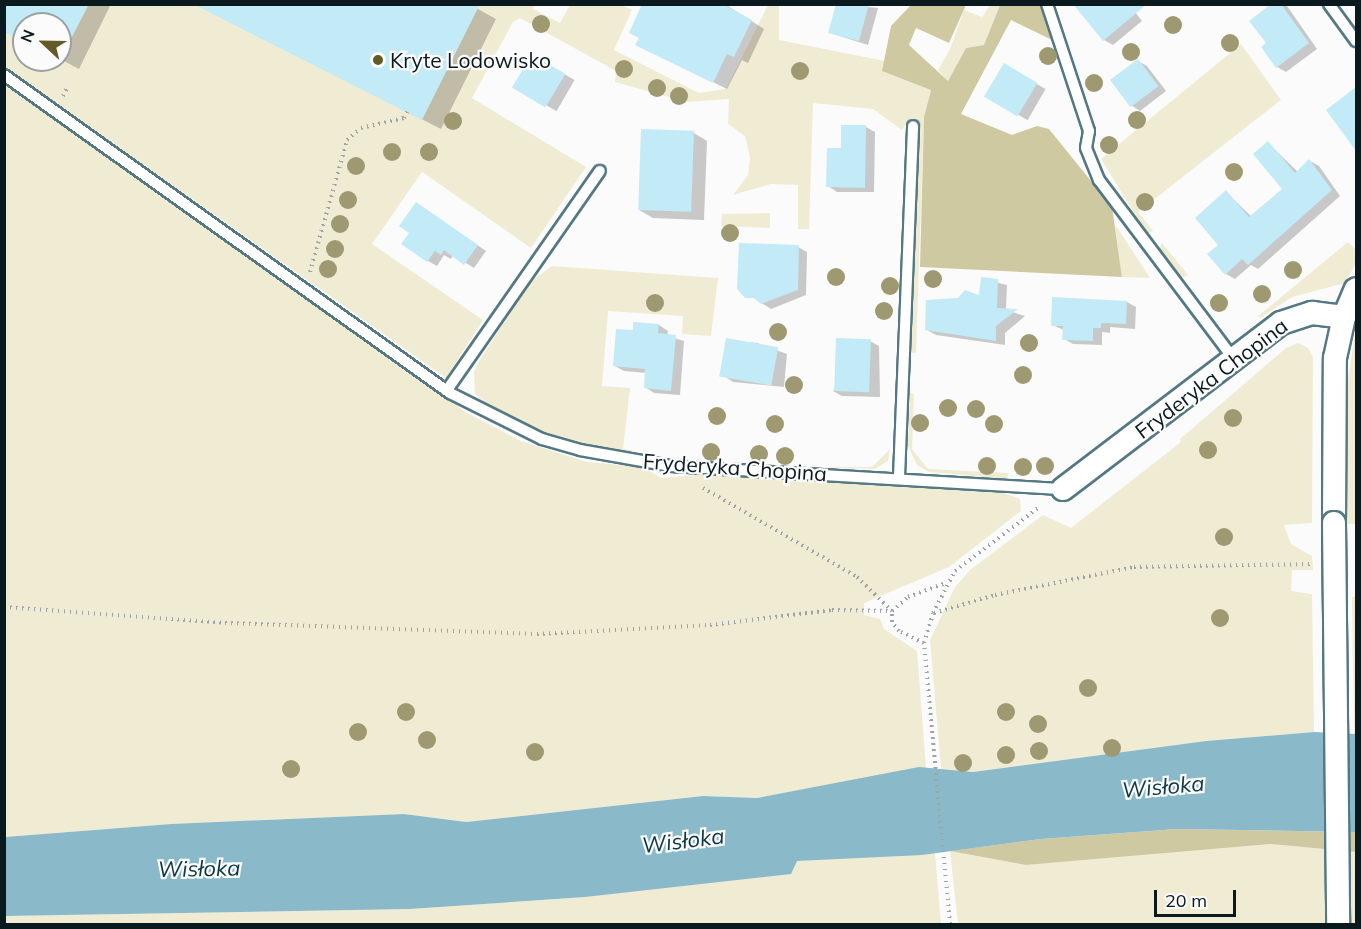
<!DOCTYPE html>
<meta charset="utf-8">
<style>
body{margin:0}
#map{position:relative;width:1361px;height:929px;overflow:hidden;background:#fbfbfb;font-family:Mulish,sans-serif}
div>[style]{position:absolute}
.green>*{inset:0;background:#f0ecd3}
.forest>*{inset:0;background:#cfc9a1}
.water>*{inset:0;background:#8ab9c9}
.shadow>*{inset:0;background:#0003;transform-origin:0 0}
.building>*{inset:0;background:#c2eaf7;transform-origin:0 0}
.path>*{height:4px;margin-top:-2px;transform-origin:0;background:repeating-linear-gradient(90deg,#9ea4a6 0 1.5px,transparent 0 6px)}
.roads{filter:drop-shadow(2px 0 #547884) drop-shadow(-2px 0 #547884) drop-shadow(0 2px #547884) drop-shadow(0 -2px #547884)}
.lane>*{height:10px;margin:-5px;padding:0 5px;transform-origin:5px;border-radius:5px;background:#fff}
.street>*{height:22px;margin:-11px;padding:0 11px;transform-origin:11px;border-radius:11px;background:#fff}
.bridges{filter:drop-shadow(2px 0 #547884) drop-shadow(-2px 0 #547884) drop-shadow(0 2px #547884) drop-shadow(0 -2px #547884)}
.street-bridge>*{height:22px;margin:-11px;padding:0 11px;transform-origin:11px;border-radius:11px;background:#fff}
.trees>*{width:18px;height:18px;margin:-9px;border-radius:50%;background:#9f9971}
.dots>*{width:16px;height:16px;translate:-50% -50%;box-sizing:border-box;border:3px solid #fbfbfb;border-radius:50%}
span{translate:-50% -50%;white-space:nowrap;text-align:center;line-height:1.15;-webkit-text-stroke:4.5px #fbfbfb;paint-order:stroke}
.poi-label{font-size:21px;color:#0a191e}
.left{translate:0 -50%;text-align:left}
.street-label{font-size:21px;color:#0a191e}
.water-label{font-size:22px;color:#0d3845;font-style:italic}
.frame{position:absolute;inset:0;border:6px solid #0a191e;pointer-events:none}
.north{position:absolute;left:12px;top:12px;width:60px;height:60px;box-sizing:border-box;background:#fbfbfb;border:2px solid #9ba1a3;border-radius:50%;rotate:292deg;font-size:16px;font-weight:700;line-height:24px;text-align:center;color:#0a191e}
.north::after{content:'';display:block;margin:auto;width:21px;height:27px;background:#635b27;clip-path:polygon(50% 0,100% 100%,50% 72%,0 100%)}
.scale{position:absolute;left:1154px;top:890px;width:82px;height:27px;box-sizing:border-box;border:3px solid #0a191e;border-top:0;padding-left:8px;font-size:18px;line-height:21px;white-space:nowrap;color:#0a191e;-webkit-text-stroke:4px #fbfbfb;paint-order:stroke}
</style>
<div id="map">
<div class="green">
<i style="clip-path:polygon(evenodd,535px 4px,533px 9px,560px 23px,570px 5px,620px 4px,632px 10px,614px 50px,699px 93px,726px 89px,768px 5px,779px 5px,779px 40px,885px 61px,883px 71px,931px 89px,924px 117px,916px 353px,911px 353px,920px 124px,917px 122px,906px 124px,902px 130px,873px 109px,813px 103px,809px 229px,798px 229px,798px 185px,771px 184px,733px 195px,748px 175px,750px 158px,745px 136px,728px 124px,729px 99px,687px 102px,615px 82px,616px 71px,520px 18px,513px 22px,472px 98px,586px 167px,531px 248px,422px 172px,372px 244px,483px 320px,446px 378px,5px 67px,5px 5px,535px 4px,24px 24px,60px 24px,60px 60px,24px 60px,24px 24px)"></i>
<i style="clip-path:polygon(990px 5px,1000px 5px,984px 45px,966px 48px,948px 81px,938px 70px,950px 49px,964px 10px,982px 17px)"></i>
<i style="clip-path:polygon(1241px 44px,1281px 100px,1138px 212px,1153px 231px,1147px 234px,1101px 159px)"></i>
<i style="clip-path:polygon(5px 84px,467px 413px,521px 441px,587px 462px,643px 467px,661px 478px,710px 474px,882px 484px,1001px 492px,1020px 499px,1021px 511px,949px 567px,864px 603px,864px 615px,880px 619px,884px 629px,917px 651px,926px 768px,757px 798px,703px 796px,466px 822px,404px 814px,171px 824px,5px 837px)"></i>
<i style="clip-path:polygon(770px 213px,770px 228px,721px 226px,722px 214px)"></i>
<i style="clip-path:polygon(1115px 225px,1117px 227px,1150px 278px,1122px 277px)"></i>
<i style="clip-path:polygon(1348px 242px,1356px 250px,1356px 263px,1345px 283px,1292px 297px,1260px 318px,1258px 316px)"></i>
<i style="clip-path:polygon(1162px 243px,1188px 275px,1180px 279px,1159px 249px)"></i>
<i style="clip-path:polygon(552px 266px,718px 278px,711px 336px,682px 334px,683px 316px,608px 311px,602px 386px,630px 388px,623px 449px,632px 450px,628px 453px,561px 440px,497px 412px,475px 394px,474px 372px,479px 361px,531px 281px)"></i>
<i style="clip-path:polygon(1356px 327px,1356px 524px,1347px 524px,1346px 392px)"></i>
<i style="clip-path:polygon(1298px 343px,1308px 348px,1313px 357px,1312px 523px,1284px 525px,1291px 544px,1312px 556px,1313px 570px,1292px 570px,1291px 591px,1312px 594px,1314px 732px,1206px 741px,973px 772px,941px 769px,930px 640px,955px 587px,970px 570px,1043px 515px,1071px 528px,1181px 442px,1180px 439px,1286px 348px)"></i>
<i style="clip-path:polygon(910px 393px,914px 394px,912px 449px,928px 469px,1009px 473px,1007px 479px,929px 472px,917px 465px,908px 446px)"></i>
<i style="clip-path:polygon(890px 449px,888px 461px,875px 469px,811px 467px,872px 467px)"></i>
<i style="clip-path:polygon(1352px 597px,1356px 597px,1356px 734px,1354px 734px)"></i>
<i style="clip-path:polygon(1271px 844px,1356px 852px,1356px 924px,958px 924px,950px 851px,1026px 865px)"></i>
<i style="clip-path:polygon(935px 853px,941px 924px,5px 924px,5px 916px,410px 909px,585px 897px,797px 861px)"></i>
</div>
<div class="forest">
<i style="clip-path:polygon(911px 5px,966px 5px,949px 43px,916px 28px,909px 45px,948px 81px,966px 48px,984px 45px,1000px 5px,1043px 5px,1052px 40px,1011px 20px,961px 114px,1012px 135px,1037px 126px,1049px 129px,1112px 207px,1122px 277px,920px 267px,924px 117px,931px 90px,882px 71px,891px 26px)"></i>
<i style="clip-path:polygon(1177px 829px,1356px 832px,1356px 852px,1271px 844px,1026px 865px,950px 851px,1041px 839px)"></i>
</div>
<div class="water">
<i style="clip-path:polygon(1314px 732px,1356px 734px,1356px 832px,1177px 829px,1041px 839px,922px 855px,797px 861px,791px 874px,585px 897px,410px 909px,5px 916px,5px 837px,171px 824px,404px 814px,466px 822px,703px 796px,757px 798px,919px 767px,973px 772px,1206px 741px)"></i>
</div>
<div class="shadow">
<i style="clip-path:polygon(4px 4px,111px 4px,79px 69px,60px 59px,60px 24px,24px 24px,24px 41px)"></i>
<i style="clip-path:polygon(195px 4px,469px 4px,496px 19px,441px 129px)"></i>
<i style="clip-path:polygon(675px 4px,725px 4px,764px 29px,748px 63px,742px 60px,727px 89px,651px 52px)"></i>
<i style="clip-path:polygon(837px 4px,878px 8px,868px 45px,830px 33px)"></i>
<i style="clip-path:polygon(1129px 4px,1142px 21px,1113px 45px,1104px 40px)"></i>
<i style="clip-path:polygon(1273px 4px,1287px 6px,1317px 49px,1286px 72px,1277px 67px,1268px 44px)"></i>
<i style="left:533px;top:56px;width:48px;height:36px;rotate:30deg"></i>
<i style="clip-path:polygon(1138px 61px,1147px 66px,1166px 91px,1140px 111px,1131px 105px)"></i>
<i style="left:1004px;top:65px;width:48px;height:36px;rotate:30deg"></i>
<i style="clip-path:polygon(1356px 89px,1356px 145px,1328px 110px)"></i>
<i style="clip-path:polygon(866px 127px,875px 132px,874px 192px,837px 192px,828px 186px,842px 149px)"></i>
<i style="clip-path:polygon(694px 133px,707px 141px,704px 220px,653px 218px,639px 210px)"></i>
<i style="clip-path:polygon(1268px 143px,1298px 172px,1310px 161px,1319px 166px,1340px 196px,1258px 269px,1251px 265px,1235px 279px,1226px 274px,1220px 245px,1226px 192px,1252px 217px,1284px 189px)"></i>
<i style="clip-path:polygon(425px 209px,486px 251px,474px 268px,453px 255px,451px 259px,444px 255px,437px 266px,428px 261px,411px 232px)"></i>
<i style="clip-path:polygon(798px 247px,807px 252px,806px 295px,771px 309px,738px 288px)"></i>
<i style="clip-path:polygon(983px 279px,1007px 285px,1006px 310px,1025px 316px,1005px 333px,1005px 345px,936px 335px,927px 330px,981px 297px)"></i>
<i style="clip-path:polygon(1127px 302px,1136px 307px,1135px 329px,1110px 327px,1110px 333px,1102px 332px,1102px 345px,1073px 344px,1064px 339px,1064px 330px,1052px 325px)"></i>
<i style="clip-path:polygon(659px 325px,668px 331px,667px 336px,684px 341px,680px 395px,654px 393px,645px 387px,647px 373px,624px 371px,615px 366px,634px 332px)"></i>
<i style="clip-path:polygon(727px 340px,757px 343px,787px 354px,784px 387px,733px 382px,724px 376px)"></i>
<i style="clip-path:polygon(870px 341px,879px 346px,880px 397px,842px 396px,833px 391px)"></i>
</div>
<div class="building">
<i style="clip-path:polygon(4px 4px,89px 4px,60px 60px,60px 24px,24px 24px,24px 42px,4px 32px)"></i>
<i style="clip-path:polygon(193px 4px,480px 4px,422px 120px)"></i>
<i style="clip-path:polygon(642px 4px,723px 4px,752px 20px,734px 57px,727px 54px,713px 83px,635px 45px,639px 38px,629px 33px)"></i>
<i style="clip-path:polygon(836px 4px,869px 4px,859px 41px,828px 33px)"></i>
<i style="clip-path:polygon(1073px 4px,1147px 4px,1103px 41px)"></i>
<i style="clip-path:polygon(1271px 4px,1281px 4px,1309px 43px,1276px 68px,1261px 47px,1266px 43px,1249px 21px)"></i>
<i style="left:532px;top:54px;width:39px;height:39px;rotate:31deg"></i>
<i style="left:1138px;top:59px;width:34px;height:35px;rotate:53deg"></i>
<i style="left:1004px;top:63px;width:39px;height:39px;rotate:31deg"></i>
<i style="clip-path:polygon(1356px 87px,1356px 151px,1326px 110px)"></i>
<i style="clip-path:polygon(841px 125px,866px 125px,865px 188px,826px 187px,827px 148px,841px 148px)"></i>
<i style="left:641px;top:129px;width:53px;height:81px;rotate:2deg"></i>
<i style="clip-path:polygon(1268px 141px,1295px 173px,1309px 159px,1332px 190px,1248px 265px,1242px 259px,1225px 275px,1207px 254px,1218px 245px,1195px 218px,1226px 190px,1249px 217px,1282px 189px,1253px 154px)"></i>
<i style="clip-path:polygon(416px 202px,478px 245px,464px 265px,444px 250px,441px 255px,435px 251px,427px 262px,401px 244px,409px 233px,399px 226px)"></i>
<i style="clip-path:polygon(739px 243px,799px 245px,798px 290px,761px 304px,754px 298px,745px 298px,737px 289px)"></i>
<i style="clip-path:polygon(981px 277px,998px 279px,997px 308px,1018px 309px,996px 326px,996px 341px,925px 330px,926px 300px,958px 298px,965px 290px,979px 295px)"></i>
<i style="clip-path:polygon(1052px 297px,1127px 301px,1126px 324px,1101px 323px,1101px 328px,1093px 328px,1093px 341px,1062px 340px,1063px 326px,1051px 326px)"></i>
<i style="clip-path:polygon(633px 322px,659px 324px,658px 333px,676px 335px,671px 391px,644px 388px,645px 369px,613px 366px,616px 329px,633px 330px)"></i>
<i style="left:726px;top:338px;width:53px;height:39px;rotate:10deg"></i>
<i style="left:836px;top:338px;width:35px;height:53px;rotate:2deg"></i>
</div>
<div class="path">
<i style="left:625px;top:4px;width:4px"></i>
<i style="left:63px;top:96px;width:9px;rotate:-63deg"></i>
<i style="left:310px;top:272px;width:137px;rotate:-74.3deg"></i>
<i style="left:347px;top:140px;width:18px;rotate:-41deg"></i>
<i style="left:361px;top:128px;width:44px;rotate:-13.1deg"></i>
<i style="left:404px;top:118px;width:7px;rotate:-63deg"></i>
<i style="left:703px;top:488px;width:178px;rotate:30deg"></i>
<i style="left:857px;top:577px;width:49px;rotate:44.2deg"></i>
<i style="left:4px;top:607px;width:222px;rotate:4.1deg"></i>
<i style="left:225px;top:623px;width:312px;rotate:2deg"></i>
<i style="left:537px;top:634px;width:173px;rotate:-3deg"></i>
<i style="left:710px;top:625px;width:123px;rotate:-7deg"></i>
<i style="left:832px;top:610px;width:60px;rotate:1deg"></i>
<i style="left:934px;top:613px;width:64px;rotate:-16.4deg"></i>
<i style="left:995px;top:595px;width:142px;rotate:-11.4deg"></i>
<i style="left:1134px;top:567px;width:177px;rotate:-1deg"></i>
<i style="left:924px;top:643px;width:28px;rotate:-154deg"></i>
<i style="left:899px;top:631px;width:11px;rotate:-128deg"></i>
<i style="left:892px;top:622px;width:11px;rotate:-90deg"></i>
<i style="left:892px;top:611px;width:21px;rotate:-41deg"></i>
<i style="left:908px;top:597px;width:40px;rotate:-20.2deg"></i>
<i style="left:950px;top:924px;width:282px;rotate:-95.3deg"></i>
<i style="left:924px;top:643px;width:31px;rotate:-73deg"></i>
<i style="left:933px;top:613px;width:47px;rotate:-62.4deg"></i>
<i style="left:955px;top:571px;width:104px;rotate:-37.2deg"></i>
</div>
<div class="roads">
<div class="lane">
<i style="left:1047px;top:4px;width:134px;rotate:71.7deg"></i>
<i style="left:1089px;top:131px;width:17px;rotate:100deg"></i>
<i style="left:1086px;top:148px;width:35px;rotate:68deg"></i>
<i style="left:1099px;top:180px;width:224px;rotate:53deg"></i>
<i style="left:1329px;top:4px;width:46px;rotate:53.9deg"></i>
<i style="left:4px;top:75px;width:548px;rotate:35.49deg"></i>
<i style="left:450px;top:393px;width:103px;rotate:26.6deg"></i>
<i style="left:542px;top:439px;width:40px;rotate:16deg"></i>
<i style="left:580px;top:450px;width:92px;rotate:10deg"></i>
<i style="left:671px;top:466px;width:393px;rotate:3.4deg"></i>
<i style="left:447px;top:390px;width:267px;rotate:-55.1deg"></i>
<i style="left:899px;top:477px;width:351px;rotate:-87.7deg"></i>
</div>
<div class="street">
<i style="left:1063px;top:489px;width:274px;rotate:-37.3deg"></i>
<i style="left:1281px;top:323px;width:33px;rotate:-18deg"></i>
<i style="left:1312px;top:313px;width:32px;rotate:7deg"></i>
<i style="left:1334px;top:523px;width:165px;rotate:-89.7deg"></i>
<i style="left:1335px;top:358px;width:42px;rotate:-77.6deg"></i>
<i style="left:1344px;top:317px;width:30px;rotate:-67deg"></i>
</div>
</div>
<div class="bridges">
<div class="street-bridge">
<i style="left:1334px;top:523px;width:401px;rotate:89.4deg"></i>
</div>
</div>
<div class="trees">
<i style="left:541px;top:24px"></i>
<i style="left:1173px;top:25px"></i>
<i style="left:1230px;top:43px"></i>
<i style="left:1131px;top:52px"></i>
<i style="left:1048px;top:56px"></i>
<i style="left:624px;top:69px"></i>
<i style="left:800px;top:71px"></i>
<i style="left:1094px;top:83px"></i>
<i style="left:657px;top:88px"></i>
<i style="left:679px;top:96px"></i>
<i style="left:1137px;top:120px"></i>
<i style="left:453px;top:121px"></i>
<i style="left:1109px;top:145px"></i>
<i style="left:392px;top:152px"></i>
<i style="left:429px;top:152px"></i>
<i style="left:356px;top:166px"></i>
<i style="left:1234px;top:172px"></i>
<i style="left:348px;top:200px"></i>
<i style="left:1145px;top:202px"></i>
<i style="left:340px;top:224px"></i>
<i style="left:730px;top:233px"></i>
<i style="left:335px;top:249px"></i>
<i style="left:328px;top:269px"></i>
<i style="left:1293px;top:270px"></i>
<i style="left:836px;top:277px"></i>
<i style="left:933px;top:279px"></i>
<i style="left:890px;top:286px"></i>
<i style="left:1262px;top:294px"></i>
<i style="left:655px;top:303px"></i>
<i style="left:1219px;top:303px"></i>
<i style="left:884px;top:311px"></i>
<i style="left:778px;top:332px"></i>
<i style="left:1029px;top:343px"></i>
<i style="left:1023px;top:375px"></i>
<i style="left:794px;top:385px"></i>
<i style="left:948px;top:408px"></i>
<i style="left:976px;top:409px"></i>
<i style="left:717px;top:416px"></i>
<i style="left:1233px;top:418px"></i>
<i style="left:920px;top:423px"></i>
<i style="left:775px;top:424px"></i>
<i style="left:994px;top:424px"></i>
<i style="left:1208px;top:450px"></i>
<i style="left:711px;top:452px"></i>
<i style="left:759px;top:454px"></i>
<i style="left:785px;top:456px"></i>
<i style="left:987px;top:466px"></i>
<i style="left:1045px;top:466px"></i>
<i style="left:1023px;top:467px"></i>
<i style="left:1224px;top:537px"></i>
<i style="left:1220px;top:618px"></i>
<i style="left:1088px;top:688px"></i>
<i style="left:406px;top:712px"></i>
<i style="left:1006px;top:712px"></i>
<i style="left:1038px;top:724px"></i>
<i style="left:358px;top:732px"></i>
<i style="left:427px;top:740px"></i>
<i style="left:1112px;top:748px"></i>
<i style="left:1039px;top:751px"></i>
<i style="left:535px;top:752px"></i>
<i style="left:1006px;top:755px"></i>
<i style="left:963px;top:763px"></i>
<i style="left:291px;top:769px"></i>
</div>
<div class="dots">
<i style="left:378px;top:60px;background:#635b27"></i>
</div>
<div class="poi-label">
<span class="left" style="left:390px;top:60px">Kryte Lodowisko</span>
</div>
<div class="street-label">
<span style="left:1211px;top:378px;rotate:-37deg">Fryderyka Chopina</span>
<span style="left:735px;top:467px;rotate:4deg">Fryderyka Chopina</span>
</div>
<div class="water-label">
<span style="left:1163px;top:787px;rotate:-5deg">Wisłoka</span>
<span style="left:683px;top:841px;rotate:-7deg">Wisłoka</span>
<span style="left:199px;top:869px;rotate:-1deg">Wisłoka</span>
</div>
<div class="frame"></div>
<div class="north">N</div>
<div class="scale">20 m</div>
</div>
